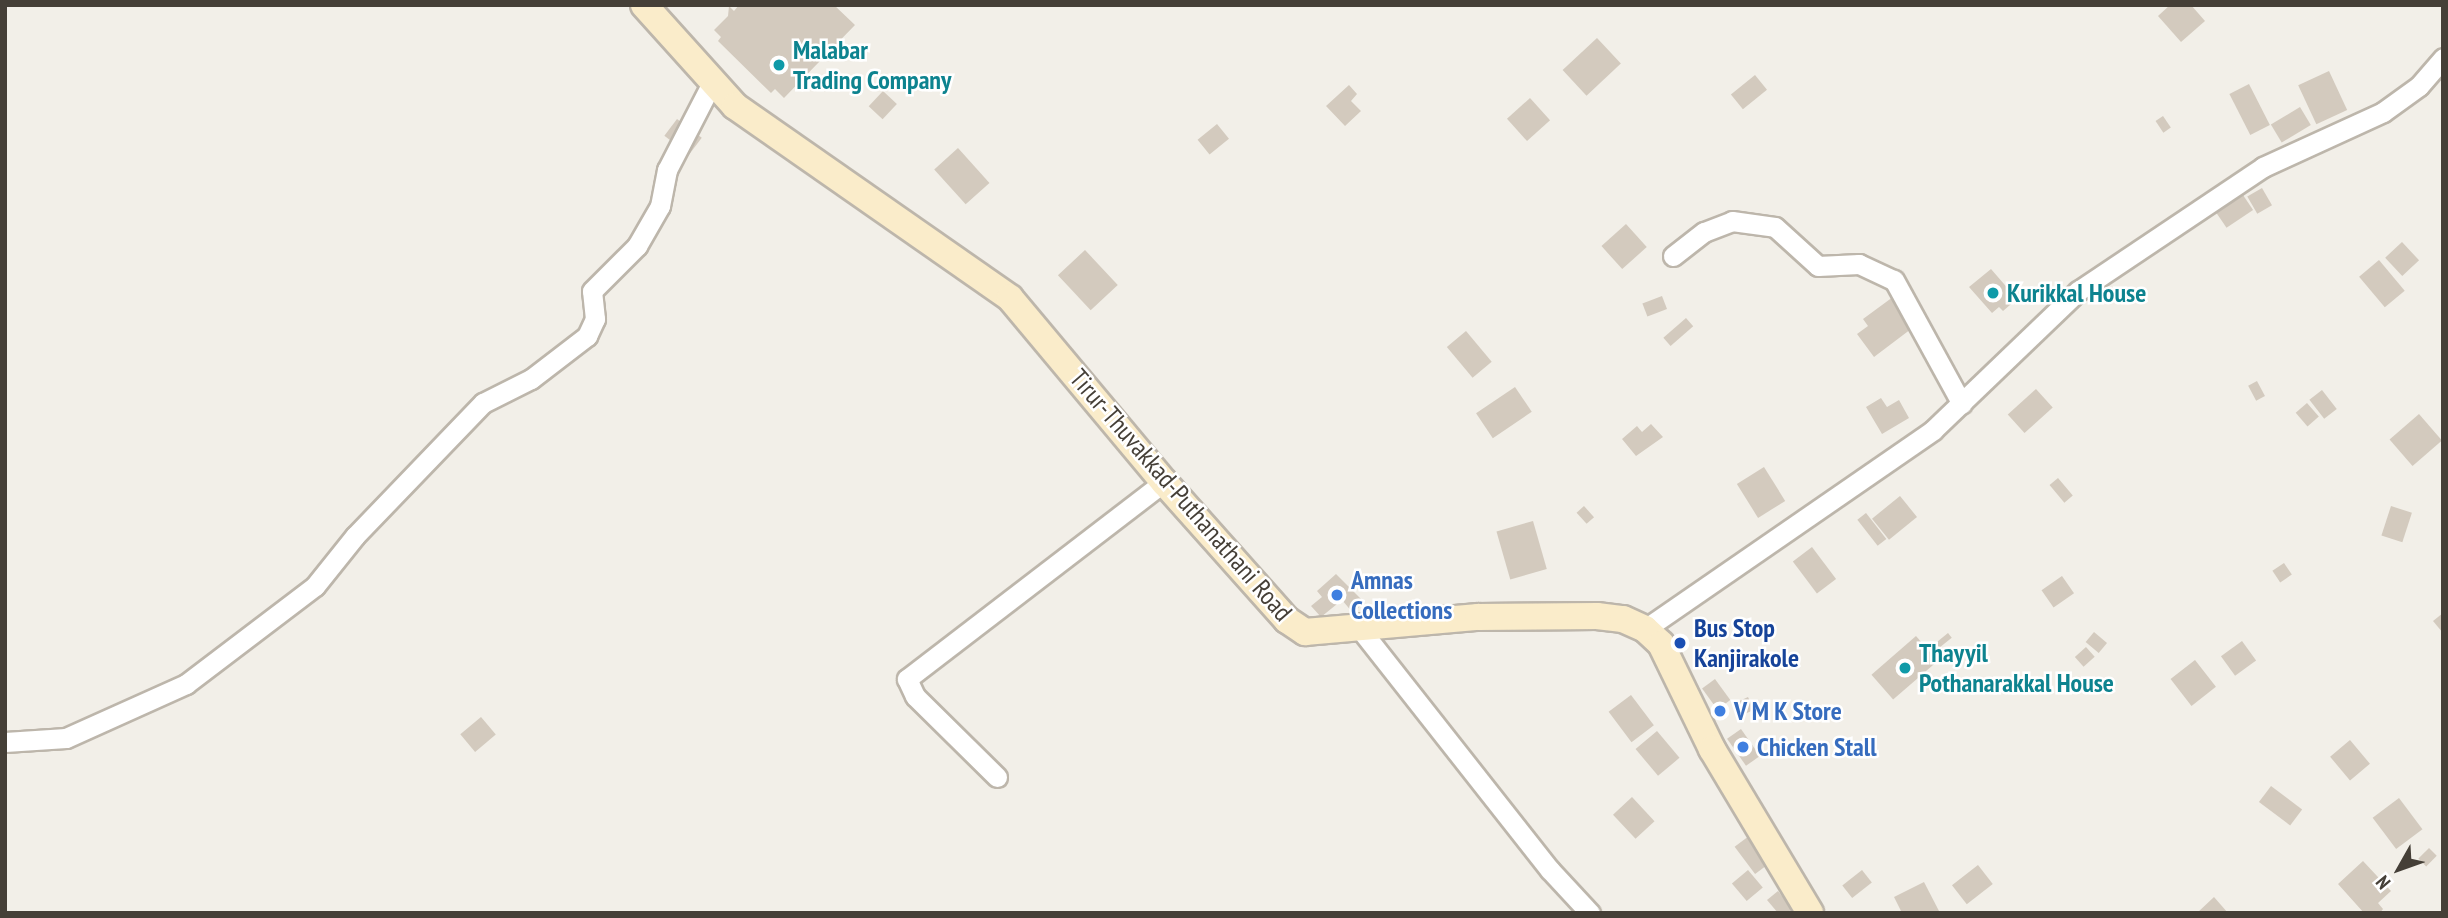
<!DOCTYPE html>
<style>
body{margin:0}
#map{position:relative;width:2448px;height:918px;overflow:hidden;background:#f2efe8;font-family:"PT Sans Narrow",sans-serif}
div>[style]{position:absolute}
.building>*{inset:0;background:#d3cabe;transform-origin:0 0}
.roads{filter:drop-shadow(2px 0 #bdb6ab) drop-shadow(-2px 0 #bdb6ab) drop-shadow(0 2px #bdb6ab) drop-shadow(0 -2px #bdb6ab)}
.minor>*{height:19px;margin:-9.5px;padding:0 9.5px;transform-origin:9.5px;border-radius:9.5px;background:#fff}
.secondary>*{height:26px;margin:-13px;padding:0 13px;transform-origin:13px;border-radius:13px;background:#faecca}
.dots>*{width:19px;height:19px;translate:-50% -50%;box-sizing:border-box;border:4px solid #fff;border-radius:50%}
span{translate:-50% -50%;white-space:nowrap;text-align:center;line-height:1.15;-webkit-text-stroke:5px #fff;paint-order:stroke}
.culture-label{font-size:26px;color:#0d838f;font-weight:700}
.left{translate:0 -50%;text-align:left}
.street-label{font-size:26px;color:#453f37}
.shop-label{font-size:26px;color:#366cbe;font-weight:700}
.transit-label{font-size:26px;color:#164399;font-weight:700}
.frame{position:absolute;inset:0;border:7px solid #453f37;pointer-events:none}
.north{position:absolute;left:2364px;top:834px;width:70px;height:70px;-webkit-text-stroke:5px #fff;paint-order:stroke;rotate:230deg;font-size:19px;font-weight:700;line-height:28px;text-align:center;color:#453f37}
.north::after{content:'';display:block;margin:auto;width:24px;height:32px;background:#453f37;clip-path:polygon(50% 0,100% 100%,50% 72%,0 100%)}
</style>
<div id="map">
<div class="building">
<i style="clip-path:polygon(739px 5px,834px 5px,855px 25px,784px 98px,775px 89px,771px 93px,718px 41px,721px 37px,714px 30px,728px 16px,729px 6px,734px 11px)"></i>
<i style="clip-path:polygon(2170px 5px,2191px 5px,2205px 21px,2181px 42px,2158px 16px)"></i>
<i style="left:1597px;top:38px;width:35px;height:47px;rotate:47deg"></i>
<i style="left:2329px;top:71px;width:43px;height:34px;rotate:65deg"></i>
<i style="left:1755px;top:75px;width:19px;height:31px;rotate:51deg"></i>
<i style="left:2249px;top:84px;width:46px;height:22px;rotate:63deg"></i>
<i style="clip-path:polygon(1349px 85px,1357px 94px,1351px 101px,1361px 111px,1345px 126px,1326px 106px)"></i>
<i style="left:883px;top:91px;width:19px;height:21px;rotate:43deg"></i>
<i style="left:1530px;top:98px;width:30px;height:31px;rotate:48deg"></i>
<i style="left:2300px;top:107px;width:21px;height:34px;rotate:59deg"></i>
<i style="left:2163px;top:116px;width:14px;height:9px;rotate:56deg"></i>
<i style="left:677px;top:119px;width:31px;height:21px;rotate:37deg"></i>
<i style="left:1217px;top:124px;width:19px;height:25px;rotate:51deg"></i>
<i style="left:958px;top:148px;width:47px;height:32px;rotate:48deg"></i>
<i style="left:2262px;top:188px;width:20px;height:17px;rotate:60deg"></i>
<i style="left:2243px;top:195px;width:18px;height:32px;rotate:56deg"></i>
<i style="left:1626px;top:224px;width:31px;height:33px;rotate:48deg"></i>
<i style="left:2402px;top:242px;width:25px;height:23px;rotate:47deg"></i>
<i style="left:1085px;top:250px;width:48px;height:37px;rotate:47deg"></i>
<i style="left:2379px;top:260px;width:40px;height:26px;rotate:50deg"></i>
<i style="clip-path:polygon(1991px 269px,2017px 299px,2003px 311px,1999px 307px,1992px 313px,1969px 287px)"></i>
<i style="clip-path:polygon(1897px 294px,1907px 307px,1899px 313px,1911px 329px,1874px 357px,1857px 334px,1868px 326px,1863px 319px)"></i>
<i style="left:1662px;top:296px;width:14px;height:21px;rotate:69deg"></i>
<i style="left:1686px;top:318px;width:11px;height:30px;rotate:49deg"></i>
<i style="left:1466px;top:331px;width:40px;height:25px;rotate:50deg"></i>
<i style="left:2257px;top:381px;width:17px;height:10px;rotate:62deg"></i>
<i style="left:1515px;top:387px;width:30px;height:47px;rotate:56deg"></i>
<i style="left:2036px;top:389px;width:25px;height:38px;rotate:48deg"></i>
<i style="left:2322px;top:390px;width:24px;height:16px;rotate:52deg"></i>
<i style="clip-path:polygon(1881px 398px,1887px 407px,1899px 400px,1909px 418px,1882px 434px,1866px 407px)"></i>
<i style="left:2307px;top:403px;width:18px;height:15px;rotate:49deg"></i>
<i style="left:2419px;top:414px;width:35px;height:39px;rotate:49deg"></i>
<i style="clip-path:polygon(1651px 424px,1663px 437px,1636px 456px,1622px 439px,1637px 426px,1642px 432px)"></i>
<i style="left:1764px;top:467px;width:40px;height:32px;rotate:58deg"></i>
<i style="left:2058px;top:478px;width:23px;height:11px;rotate:50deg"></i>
<i style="left:1900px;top:496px;width:27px;height:36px;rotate:51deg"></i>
<i style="left:1584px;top:506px;width:15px;height:10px;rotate:48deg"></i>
<i style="left:2391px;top:506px;width:22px;height:31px;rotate:18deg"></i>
<i style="left:1866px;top:513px;width:33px;height:11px;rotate:52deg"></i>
<i style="left:1533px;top:521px;width:50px;height:38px;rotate:74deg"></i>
<i style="left:1812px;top:547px;width:40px;height:24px;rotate:53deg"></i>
<i style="left:2284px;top:563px;width:14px;height:14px;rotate:56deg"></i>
<i style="clip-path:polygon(1336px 574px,1362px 600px,1361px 605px,1353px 613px,1342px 600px,1321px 617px,1311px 606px,1322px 597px,1317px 591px)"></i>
<i style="left:2062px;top:576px;width:21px;height:25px;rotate:55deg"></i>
<i style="clip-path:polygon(2443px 613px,2443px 633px,2433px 621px)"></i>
<i style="left:2094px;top:632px;width:17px;height:13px;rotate:40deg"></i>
<i style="left:1948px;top:633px;width:6px;height:19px;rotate:51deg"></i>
<i style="left:1916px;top:636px;width:33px;height:59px;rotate:49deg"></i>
<i style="left:2242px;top:641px;width:24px;height:26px;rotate:54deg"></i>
<i style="left:2086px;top:647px;width:13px;height:15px;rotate:48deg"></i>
<i style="left:2195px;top:660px;width:34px;height:31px;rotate:52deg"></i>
<i style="left:1715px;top:679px;width:26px;height:16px;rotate:54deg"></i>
<i style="left:1631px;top:695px;width:38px;height:28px;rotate:53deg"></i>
<i style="left:1748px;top:697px;width:14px;height:13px;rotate:65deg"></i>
<i style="left:481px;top:717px;width:23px;height:27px;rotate:50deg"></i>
<i style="left:1741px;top:729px;width:33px;height:17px;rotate:55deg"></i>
<i style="left:1657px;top:731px;width:35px;height:28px;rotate:50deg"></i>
<i style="left:2350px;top:740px;width:31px;height:26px;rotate:50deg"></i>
<i style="left:2271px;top:786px;width:39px;height:20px;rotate:37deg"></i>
<i style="left:1632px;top:797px;width:33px;height:26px;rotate:47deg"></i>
<i style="left:2399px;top:798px;width:39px;height:33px;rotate:53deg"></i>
<i style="left:1749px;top:836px;width:34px;height:18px;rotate:53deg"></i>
<i style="left:2429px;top:848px;width:11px;height:15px;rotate:45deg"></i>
<i style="clip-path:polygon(2363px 861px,2391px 891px,2378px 903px,2383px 909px,2380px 913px,2364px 913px,2338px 884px)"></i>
<i style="left:1978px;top:865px;width:24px;height:33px;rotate:52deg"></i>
<i style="left:1748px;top:870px;width:23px;height:21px;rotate:50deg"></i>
<i style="left:1862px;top:870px;width:16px;height:25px;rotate:52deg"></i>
<i style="clip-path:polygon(1924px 882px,1939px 911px,1902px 913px,1894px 897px)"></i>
<i style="clip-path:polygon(1778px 891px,1792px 909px,1787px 913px,1778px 913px,1767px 900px)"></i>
<i style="clip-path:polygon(2214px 897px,2228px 913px,2197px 913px)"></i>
</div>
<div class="roads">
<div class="minor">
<i style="left:1673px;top:256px;width:39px;rotate:-38deg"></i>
<i style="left:1704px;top:232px;width:30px;rotate:-21deg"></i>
<i style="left:1732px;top:221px;width:43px;rotate:7.9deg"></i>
<i style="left:1775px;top:227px;width:58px;rotate:42.2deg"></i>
<i style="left:1818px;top:266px;width:41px;rotate:-2.8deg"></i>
<i style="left:1859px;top:264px;width:38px;rotate:25deg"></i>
<i style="left:1894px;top:280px;width:141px;rotate:61.3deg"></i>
<i style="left:1645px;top:629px;width:350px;rotate:-34.6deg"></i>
<i style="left:1933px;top:430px;width:201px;rotate:-43.8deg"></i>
<i style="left:2078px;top:291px;width:223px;rotate:-33.8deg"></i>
<i style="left:2263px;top:167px;width:132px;rotate:-24.6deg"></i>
<i style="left:2383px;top:112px;width:44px;rotate:-35.8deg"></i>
<i style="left:2419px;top:86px;width:37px;rotate:-49deg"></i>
<i style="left:1361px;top:630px;width:305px;rotate:51.8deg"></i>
<i style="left:1550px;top:870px;width:59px;rotate:47.1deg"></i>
<i style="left:5px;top:742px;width:61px;rotate:-3.8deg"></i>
<i style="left:66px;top:738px;width:132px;rotate:-24.2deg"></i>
<i style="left:186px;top:684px;width:162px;rotate:-37.2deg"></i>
<i style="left:315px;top:586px;width:64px;rotate:-51.3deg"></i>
<i style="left:355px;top:536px;width:185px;rotate:-46.1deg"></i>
<i style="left:483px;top:403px;width:54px;rotate:-26.6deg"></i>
<i style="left:531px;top:379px;width:71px;rotate:-37.5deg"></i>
<i style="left:587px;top:336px;width:19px;rotate:-65deg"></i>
<i style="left:595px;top:319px;width:28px;rotate:-96deg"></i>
<i style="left:592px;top:291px;width:64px;rotate:-45deg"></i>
<i style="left:637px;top:246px;width:46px;rotate:-60.1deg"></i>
<i style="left:660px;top:206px;width:37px;rotate:-79deg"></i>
<i style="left:667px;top:170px;width:100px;rotate:-62.7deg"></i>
<i style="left:997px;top:777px;width:115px;rotate:-135.4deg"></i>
<i style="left:915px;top:696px;width:19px;rotate:-115deg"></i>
<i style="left:907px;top:679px;width:324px;rotate:-37.5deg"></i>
</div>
<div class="secondary">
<i style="left:644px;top:5px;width:136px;rotate:48deg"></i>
<i style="left:735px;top:106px;width:335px;rotate:34.9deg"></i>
<i style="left:1010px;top:298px;width:240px;rotate:50.1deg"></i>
<i style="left:1164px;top:482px;width:185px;rotate:48.3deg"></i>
<i style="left:1287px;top:620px;width:22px;rotate:34deg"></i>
<i style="left:1305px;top:632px;width:174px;rotate:-5deg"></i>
<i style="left:1478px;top:617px;width:119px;rotate:-0.5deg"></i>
<i style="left:1597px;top:616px;width:26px;rotate:7deg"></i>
<i style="left:1623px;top:619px;width:24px;rotate:24deg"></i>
<i style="left:1645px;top:629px;width:22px;rotate:43deg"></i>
<i style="left:1661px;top:644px;width:117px;rotate:64.1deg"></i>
<i style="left:1712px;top:749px;width:191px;rotate:59.1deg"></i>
</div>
</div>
<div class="dots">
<i style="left:779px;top:65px;background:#0f9aa8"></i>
<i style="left:1993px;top:293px;background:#0f9aa8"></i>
<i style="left:1337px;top:595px;background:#3f7fe0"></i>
<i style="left:1680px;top:643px;background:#1a4fb4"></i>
<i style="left:1905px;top:668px;background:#0f9aa8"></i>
<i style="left:1720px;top:711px;background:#3f7fe0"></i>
<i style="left:1743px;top:747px;background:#3f7fe0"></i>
</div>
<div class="culture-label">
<span class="left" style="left:793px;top:65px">Malabar<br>Trading Company</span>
<span class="left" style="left:2007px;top:293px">Kurikkal House</span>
<span class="left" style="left:1919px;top:668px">Thayyil<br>Pothanarakkal House</span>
</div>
<div class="street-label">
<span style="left:1181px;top:495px;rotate:49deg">Tirur-Thuvakkad-Puthanathani Road</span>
</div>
<div class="shop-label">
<span class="left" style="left:1351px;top:595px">Amnas<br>Collections</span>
<span class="left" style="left:1734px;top:711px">V M K Store</span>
<span class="left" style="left:1757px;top:747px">Chicken Stall</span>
</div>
<div class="transit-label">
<span class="left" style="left:1694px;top:643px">Bus Stop<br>Kanjirakole</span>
</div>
<div class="frame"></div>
<div class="north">N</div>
</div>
